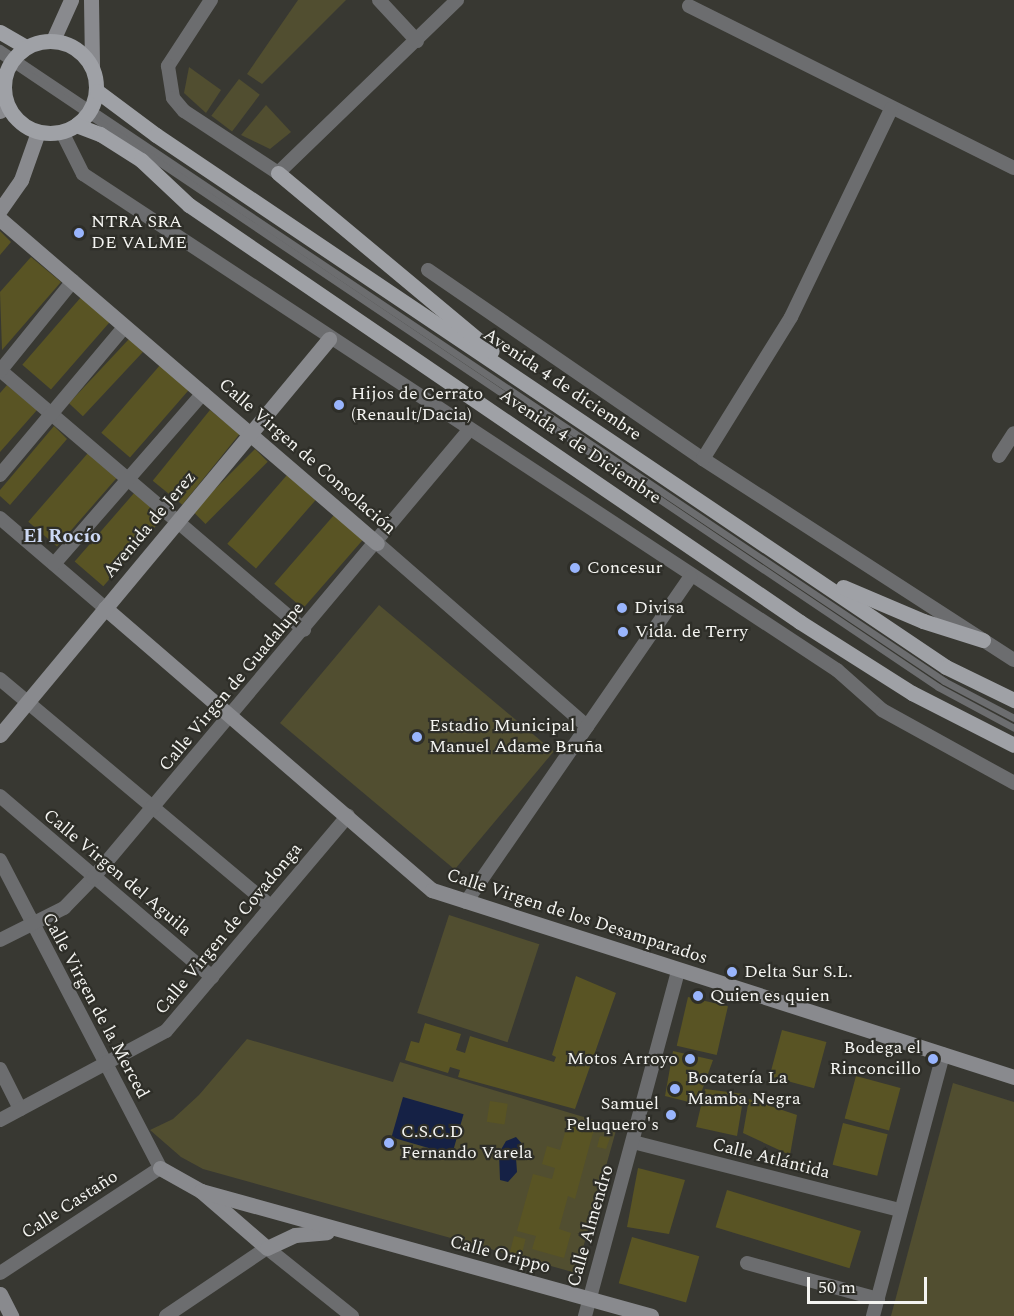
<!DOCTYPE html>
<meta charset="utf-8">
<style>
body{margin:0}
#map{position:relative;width:1014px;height:1316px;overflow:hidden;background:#383832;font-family:Spectral,serif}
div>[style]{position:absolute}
.green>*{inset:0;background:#514e30;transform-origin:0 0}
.water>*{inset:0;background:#152145;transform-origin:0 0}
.building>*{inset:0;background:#595424;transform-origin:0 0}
.lane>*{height:7px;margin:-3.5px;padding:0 3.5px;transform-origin:3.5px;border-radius:3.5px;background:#6c6d6f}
.street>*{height:14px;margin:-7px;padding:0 7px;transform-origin:7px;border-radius:7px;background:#6c6d6f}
.secondary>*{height:15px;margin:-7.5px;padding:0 7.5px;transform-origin:7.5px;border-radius:7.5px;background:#898a8e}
.primary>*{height:15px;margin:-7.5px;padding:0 7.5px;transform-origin:7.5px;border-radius:7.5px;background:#9fa1a6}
.primary>.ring{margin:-7.5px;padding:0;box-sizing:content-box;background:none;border:15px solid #9fa1a6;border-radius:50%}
.dots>*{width:16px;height:16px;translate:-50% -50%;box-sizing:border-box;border:3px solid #2e2e28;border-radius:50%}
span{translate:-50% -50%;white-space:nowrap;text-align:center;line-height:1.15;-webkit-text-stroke:4.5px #2e2e28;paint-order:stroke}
.poi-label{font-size:18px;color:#f4f4f1}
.left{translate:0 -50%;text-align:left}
.right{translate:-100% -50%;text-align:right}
.street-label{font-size:18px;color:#f4f4f1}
.neighbourhood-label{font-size:20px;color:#cdd9f4;font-weight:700}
.scale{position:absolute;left:807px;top:1277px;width:120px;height:27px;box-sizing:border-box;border:3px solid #f4f4f1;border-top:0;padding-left:8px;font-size:18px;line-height:21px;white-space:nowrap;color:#f4f4f1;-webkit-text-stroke:4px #2e2e28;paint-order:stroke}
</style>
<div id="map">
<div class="green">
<i style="clip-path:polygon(298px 0,346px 0,262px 84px,247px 74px)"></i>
<i style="clip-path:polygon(189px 67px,221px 90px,206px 113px,184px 93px)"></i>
<i style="left:239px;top:79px;width:26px;height:46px;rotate:37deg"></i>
<i style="clip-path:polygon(266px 105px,291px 132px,270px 149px,241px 135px)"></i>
<i style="left:379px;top:605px;width:228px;height:154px;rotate:40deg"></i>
<i style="left:449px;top:915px;width:95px;height:103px;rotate:18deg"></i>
<i style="clip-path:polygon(247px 1039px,393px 1082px,400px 1062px,617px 1127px,576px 1273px,203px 1169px,181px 1157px,150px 1130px,173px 1119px,199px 1095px)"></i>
<i style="clip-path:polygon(953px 1083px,1014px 1102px,1014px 1316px,891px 1316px)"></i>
</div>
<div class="water">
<i style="left:403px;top:1097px;width:63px;height:42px;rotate:16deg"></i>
<i style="clip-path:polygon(516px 1137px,523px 1145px,523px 1156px,516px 1158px,517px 1172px,508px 1182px,500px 1180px,499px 1153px,506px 1141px)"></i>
</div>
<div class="building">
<i style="clip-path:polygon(0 231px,11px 242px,0 255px)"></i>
<i style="clip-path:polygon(31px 257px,61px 282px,2px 350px,0 292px)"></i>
<i style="left:82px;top:296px;width:38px;height:91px;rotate:41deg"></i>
<i style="left:129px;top:339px;width:19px;height:88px;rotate:43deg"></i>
<i style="left:161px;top:364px;width:38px;height:91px;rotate:41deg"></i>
<i style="clip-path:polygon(7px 385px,37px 410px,0 452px,0 393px)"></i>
<i style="left:210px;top:410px;width:38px;height:91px;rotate:39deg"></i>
<i style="clip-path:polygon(54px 426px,67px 439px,10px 505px,0 496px,0 490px)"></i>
<i style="left:255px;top:449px;width:18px;height:88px;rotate:45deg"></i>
<i style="left:88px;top:453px;width:38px;height:91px;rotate:41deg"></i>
<i style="left:287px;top:475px;width:38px;height:91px;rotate:41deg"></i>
<i style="left:135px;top:492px;width:38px;height:92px;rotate:41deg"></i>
<i style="left:334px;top:515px;width:38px;height:91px;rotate:41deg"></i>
<i style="clip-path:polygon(576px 976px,616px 993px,575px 1109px,458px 1077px,460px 1070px,450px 1067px,448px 1073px,405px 1060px,411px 1041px,419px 1043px,425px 1023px,461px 1034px,456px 1050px,465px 1053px,470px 1036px,554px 1062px,556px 1057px,552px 1055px)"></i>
<i style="left:688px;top:997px;width:41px;height:50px;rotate:13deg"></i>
<i style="left:782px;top:1030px;width:46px;height:48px;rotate:15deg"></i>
<i style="clip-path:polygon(673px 1051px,713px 1060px,697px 1104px,665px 1096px)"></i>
<i style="left:856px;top:1076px;width:46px;height:44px;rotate:15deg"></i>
<i style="clip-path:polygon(705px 1089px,744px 1094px,737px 1136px,696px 1127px)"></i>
<i style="clip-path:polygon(749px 1099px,797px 1115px,790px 1155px,743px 1133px)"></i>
<i style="left:490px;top:1101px;width:18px;height:21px;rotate:9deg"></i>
<i style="clip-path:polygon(568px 1122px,594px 1129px,575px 1199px,568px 1196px,559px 1229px,571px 1233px,564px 1258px,532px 1249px,536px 1236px,517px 1231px,533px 1174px,552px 1179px,555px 1168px,542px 1164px,547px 1146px,560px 1150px)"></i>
<i style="left:843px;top:1123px;width:46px;height:43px;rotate:14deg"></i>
<i style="clip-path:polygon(600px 1136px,610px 1138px,606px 1149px,597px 1147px)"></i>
<i style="clip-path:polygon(638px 1168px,685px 1180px,669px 1234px,627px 1227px)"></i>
<i style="left:727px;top:1190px;width:140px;height:39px;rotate:17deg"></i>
<i style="left:514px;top:1236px;width:12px;height:17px;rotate:14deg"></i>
<i style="left:632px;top:1237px;width:70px;height:48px;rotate:16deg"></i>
</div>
<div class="lane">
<i style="left:0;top:48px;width:1137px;rotate:33.84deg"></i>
<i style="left:944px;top:681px;width:79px;rotate:27.9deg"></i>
<i style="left:0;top:55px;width:1131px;rotate:33.97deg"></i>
<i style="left:938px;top:687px;width:86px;rotate:28.3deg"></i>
</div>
<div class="street">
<i style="left:211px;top:0;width:79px;rotate:123.1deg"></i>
<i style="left:168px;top:66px;width:32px;rotate:81deg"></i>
<i style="left:173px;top:98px;width:17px;rotate:50deg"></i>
<i style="left:184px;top:111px;width:113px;rotate:33.4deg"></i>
<i style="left:278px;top:173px;width:249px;rotate:-44deg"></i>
<i style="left:379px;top:0;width:56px;rotate:47.2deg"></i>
<i style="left:689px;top:6px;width:363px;rotate:26.5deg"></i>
<i style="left:62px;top:132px;width:47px;rotate:63.4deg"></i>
<i style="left:83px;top:174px;width:903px;rotate:33.34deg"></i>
<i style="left:837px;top:670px;width:60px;rotate:41.6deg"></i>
<i style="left:882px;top:710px;width:151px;rotate:28.9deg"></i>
<i style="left:428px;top:270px;width:334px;rotate:34.5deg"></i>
<i style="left:703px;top:459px;width:370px;rotate:32.9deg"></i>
<i style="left:0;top:370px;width:400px;rotate:40.5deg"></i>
<i style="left:0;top:371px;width:116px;rotate:-51deg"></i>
<i style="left:999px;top:456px;width:27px;rotate:-57deg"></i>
<i style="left:703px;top:459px;width:167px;rotate:-58.2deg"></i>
<i style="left:791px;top:317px;width:231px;rotate:-64.3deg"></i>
<i style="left:0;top:475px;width:194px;rotate:-50deg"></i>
<i style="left:0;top:518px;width:138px;rotate:40.6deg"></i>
<i style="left:377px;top:543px;width:279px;rotate:41.1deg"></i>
<i style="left:54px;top:564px;width:227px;rotate:-48.9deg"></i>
<i style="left:0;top:679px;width:354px;rotate:40deg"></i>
<i style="left:0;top:796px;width:279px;rotate:40.5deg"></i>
<i style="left:0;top:860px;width:347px;rotate:62.5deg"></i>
<i style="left:160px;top:1168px;width:191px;rotate:146.7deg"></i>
<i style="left:466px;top:902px;width:395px;rotate:-55.4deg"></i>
<i style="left:0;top:940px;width:72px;rotate:-26.6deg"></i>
<i style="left:64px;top:908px;width:42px;rotate:-46deg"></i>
<i style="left:93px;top:878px;width:585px;rotate:-49.99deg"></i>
<i style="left:0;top:1069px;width:45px;rotate:63.4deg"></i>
<i style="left:0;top:1120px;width:188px;rotate:-28.2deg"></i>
<i style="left:166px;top:1031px;width:282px;rotate:-49.8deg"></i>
<i style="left:633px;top:1142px;width:276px;rotate:14.3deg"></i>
<i style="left:747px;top:1263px;width:136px;rotate:15.4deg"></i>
<i style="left:166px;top:1316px;width:122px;rotate:-34deg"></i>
<i style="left:267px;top:1248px;width:109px;rotate:38.7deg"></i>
<i style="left:585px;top:1316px;width:357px;rotate:-74.9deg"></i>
<i style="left:873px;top:1316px;width:271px;rotate:-75deg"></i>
</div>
<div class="secondary">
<i style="left:91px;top:0;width:66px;rotate:89.1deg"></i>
<i style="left:53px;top:40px;width:44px;rotate:-65.8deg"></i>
<i style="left:0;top:111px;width:9px;rotate:-36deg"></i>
<i style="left:0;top:210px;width:37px;rotate:-55deg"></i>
<i style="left:21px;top:180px;width:51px;rotate:-70.5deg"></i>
<i style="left:0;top:219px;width:497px;rotate:40.7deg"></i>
<i style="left:105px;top:608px;width:432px;rotate:40.8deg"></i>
<i style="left:432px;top:890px;width:611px;rotate:17.81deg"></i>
<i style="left:0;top:735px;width:515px;rotate:-50.28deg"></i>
<i style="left:160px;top:1168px;width:47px;rotate:29.3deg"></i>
<i style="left:201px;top:1191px;width:87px;rotate:40.8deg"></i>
<i style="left:267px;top:1248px;width:31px;rotate:-25deg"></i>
<i style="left:295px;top:1235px;width:32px;rotate:-5deg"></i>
<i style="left:201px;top:1191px;width:467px;rotate:15.5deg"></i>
<i style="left:0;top:1294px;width:25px;rotate:63deg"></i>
</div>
<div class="primary">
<i style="left:0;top:32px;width:30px;rotate:30deg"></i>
<i class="ring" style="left:4px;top:41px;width:77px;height:77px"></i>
<i style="left:97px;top:91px;width:74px;rotate:36.7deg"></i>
<i style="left:156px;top:135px;width:952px;rotate:33.96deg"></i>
<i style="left:946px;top:667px;width:76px;rotate:25.9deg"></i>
<i style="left:76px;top:125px;width:26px;rotate:21deg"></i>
<i style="left:100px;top:134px;width:49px;rotate:32.4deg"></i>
<i style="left:141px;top:160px;width:66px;rotate:43.2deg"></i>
<i style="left:189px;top:205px;width:740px;rotate:34.31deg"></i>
<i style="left:800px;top:622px;width:133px;rotate:32.4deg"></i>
<i style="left:912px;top:693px;width:114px;rotate:27deg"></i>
<i style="left:278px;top:173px;width:278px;rotate:39.8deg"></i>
<i style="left:843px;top:587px;width:87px;rotate:23deg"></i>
<i style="left:923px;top:621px;width:63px;rotate:17.6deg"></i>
</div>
<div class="dots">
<i style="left:79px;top:233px;background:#99b5fd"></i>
<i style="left:339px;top:405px;background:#99b5fd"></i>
<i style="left:575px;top:568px;background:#99b5fd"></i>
<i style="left:622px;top:608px;background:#99b5fd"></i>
<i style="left:623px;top:632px;background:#99b5fd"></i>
<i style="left:417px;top:737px;background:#99b5fd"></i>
<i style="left:732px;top:972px;background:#99b5fd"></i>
<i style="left:698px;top:996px;background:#99b5fd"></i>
<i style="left:690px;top:1059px;background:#99b5fd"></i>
<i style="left:933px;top:1059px;background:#99b5fd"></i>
<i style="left:675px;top:1089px;background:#99b5fd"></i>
<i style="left:671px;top:1115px;background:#99b5fd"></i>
<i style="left:389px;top:1143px;background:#99b5fd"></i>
</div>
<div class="poi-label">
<span class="left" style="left:91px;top:233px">NTRA SRA<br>DE VALME</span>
<span class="left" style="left:351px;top:405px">Hijos de Cerrato<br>(Renault/Dacia)</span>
<span class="left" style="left:587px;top:568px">Concesur</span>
<span class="left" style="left:634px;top:608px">Divisa</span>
<span class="left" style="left:635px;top:632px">Vida. de Terry</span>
<span class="left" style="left:429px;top:737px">Estadio Municipal<br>Manuel Adame Bruña</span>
<span class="left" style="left:744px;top:972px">Delta Sur S.L.</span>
<span class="left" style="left:710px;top:996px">Quien es quien</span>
<span class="right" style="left:921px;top:1059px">Bodega el<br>Rinconcillo</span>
<span class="right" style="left:678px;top:1059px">Motos Arroyo</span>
<span class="left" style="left:687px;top:1089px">Bocatería La<br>Mamba Negra</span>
<span class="right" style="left:659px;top:1115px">Samuel<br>Peluquero's</span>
<span class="left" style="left:401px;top:1143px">C.S.C.D<br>Fernando Varela</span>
</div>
<div class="street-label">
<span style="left:562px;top:385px;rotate:34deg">Avenida 4 de diciembre</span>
<span style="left:580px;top:447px;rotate:34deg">Avenida 4 de Diciembre</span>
<span style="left:307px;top:457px;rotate:41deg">Calle Virgen de Consolación</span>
<span style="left:150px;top:525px;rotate:-50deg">Avenida de Jerez</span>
<span style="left:232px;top:687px;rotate:-50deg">Calle Virgen de Guadalupe</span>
<span style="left:117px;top:873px;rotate:40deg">Calle Virgen del Aguila</span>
<span style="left:577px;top:917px;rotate:18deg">Calle Virgen de los Desamparados</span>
<span style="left:229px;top:929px;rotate:-50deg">Calle Virgen de Covadonga</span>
<span style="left:95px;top:1006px;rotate:62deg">Calle Virgen de la Merced</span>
<span style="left:771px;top:1159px;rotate:14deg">Calle Atlántida</span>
<span style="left:70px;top:1205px;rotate:-33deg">Calle Castaño</span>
<span style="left:591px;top:1226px;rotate:-74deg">Calle Almendro</span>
<span style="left:500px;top:1255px;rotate:15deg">Calle Orippo</span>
</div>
<div class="neighbourhood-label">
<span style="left:62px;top:536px">El Rocío</span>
</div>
<div class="scale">50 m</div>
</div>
